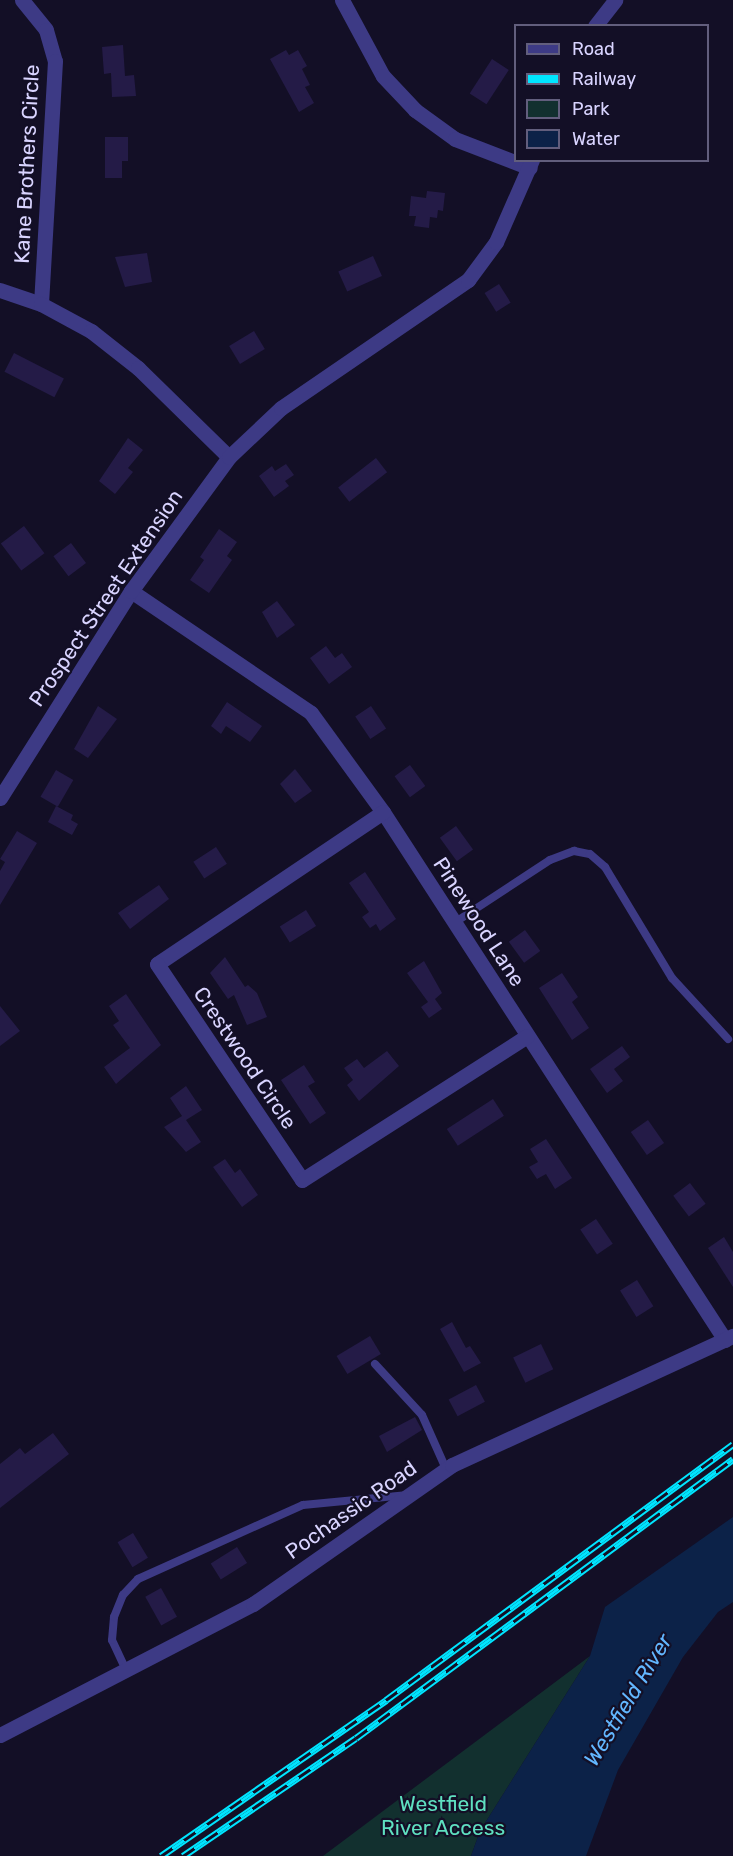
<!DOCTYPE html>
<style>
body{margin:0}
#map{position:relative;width:733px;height:1856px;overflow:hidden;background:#130f26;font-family:Rubik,sans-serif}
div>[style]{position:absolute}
.green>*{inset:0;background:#12302f}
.water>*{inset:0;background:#0c2248}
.building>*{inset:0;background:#241b47;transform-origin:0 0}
.lane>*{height:8px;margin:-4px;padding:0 4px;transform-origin:4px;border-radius:4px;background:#3d3a85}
.street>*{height:15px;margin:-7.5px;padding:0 7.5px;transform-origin:7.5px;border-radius:7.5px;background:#3d3a85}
.rail>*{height:7px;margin-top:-3.5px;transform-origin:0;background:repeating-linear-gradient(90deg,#130f26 0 14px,#00e5ff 0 28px);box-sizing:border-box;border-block:2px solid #00e5ff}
span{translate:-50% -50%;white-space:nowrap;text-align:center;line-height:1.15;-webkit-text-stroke:4.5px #130f26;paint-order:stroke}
.street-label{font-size:21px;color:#d9d4ff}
.park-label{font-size:21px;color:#5fe0c0}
.water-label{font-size:22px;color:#62b6ff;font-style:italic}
.legend{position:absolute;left:514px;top:24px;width:195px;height:138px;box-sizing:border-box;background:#130f26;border:2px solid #625e7d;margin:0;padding:8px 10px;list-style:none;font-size:18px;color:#d9d4ff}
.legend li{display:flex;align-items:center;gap:12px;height:30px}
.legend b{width:30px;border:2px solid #625e7d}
</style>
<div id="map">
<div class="green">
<i style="clip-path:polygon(590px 1656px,480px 1831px,471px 1856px,323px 1856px)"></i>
</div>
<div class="water">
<i style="clip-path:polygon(733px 1517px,733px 1602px,718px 1612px,683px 1657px,618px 1770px,586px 1856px,471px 1856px,480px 1831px,590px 1656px,605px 1607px)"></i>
</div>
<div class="building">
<i style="clip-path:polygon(123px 45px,125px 76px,134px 75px,136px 96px,112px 97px,111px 73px,104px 74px,102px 47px)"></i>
<i style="clip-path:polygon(286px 50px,289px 55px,298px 50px,307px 66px,302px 69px,310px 85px,305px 87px,314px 103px,299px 112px,270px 59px)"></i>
<i style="left:492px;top:59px;width:20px;height:41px;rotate:33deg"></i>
<i style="clip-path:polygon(105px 137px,128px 137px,128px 161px,122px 161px,122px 178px,105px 178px)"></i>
<i style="clip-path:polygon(427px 191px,445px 193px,443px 211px,438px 210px,437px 218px,430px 217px,429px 228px,414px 226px,416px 216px,409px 216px,411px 196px,426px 198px)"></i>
<i style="clip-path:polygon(147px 253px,152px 282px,125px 287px,115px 257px)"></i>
<i style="left:373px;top:256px;width:22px;height:38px;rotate:66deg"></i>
<i style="left:499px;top:284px;width:22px;height:17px;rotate:58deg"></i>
<i style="left:254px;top:331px;width:21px;height:29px;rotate:59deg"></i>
<i style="left:14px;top:353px;width:56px;height:21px;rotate:27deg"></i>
<i style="clip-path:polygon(128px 438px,143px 450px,128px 468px,133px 472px,115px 494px,99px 481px)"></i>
<i style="left:376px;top:458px;width:18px;height:48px;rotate:52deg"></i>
<i style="clip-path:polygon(286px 464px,294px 475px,285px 481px,289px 486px,274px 497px,259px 476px,272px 466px,275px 471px)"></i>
<i style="left:24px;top:526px;width:34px;height:29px;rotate:53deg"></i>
<i style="clip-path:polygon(219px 529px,237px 542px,227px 556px,232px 560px,209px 593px,190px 580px,204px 560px,200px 557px)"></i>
<i style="left:71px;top:543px;width:25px;height:22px;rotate:53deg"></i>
<i style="clip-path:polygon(277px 601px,295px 625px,277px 638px,262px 612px)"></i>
<i style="clip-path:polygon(326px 646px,335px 658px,342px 653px,352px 667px,329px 684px,310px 658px)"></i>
<i style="clip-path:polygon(227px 702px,262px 726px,250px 742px,226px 726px,221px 734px,211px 726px)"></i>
<i style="clip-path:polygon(98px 706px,117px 719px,88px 758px,74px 749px)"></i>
<i style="left:371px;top:706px;width:27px;height:19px;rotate:56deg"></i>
<i style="left:410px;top:765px;width:26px;height:19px;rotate:54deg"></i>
<i style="clip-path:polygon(295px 769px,312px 791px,295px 803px,280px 784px)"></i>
<i style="left:56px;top:770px;width:20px;height:31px;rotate:30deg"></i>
<i style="clip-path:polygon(56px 806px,73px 815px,71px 820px,78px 824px,72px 835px,48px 822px)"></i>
<i style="left:456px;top:826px;width:29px;height:20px;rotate:54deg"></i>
<i style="clip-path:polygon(17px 831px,37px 843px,0 905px,0 871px,5px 862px,0 859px)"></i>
<i style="left:216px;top:847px;width:20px;height:27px;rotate:57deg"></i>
<i style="clip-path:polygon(365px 872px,396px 919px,380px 931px,376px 924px,370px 928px,362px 917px,369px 912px,349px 883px)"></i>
<i style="clip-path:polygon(159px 885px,169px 899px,130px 929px,118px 913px)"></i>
<i style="left:306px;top:910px;width:19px;height:31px;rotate:58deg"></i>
<i style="left:525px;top:930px;width:26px;height:20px;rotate:54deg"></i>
<i style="clip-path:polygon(225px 957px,245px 987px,248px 985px,257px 993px,267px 1017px,247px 1025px,234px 995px,228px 999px,210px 973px)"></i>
<i style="clip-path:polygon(424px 961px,442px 993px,435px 999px,442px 1009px,429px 1018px,421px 1007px,428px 1002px,407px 973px)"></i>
<i style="clip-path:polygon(562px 973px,578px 997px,572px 1002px,589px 1028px,572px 1040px,539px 988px)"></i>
<i style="clip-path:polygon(126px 994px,161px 1045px,116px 1084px,104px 1067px,130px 1048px,113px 1025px,119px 1021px,109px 1006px)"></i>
<i style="clip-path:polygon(0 1006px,20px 1031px,0 1046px)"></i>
<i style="clip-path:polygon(622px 1046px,630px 1057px,614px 1069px,623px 1081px,607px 1093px,590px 1069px)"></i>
<i style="clip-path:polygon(387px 1051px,399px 1066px,359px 1101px,347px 1085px,353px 1080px,344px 1068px,357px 1059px,364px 1068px)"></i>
<i style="clip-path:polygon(304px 1065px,315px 1082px,308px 1086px,326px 1113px,310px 1124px,281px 1080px)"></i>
<i style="clip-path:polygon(186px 1086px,202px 1110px,186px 1120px,201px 1142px,186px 1152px,164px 1127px,182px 1116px,170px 1098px)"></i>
<i style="left:493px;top:1099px;width:20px;height:55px;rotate:57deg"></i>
<i style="left:648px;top:1120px;width:28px;height:21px;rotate:55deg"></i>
<i style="clip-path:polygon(546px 1139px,572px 1178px,555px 1189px,546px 1174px,537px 1179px,529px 1167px,538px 1162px,530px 1149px)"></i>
<i style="clip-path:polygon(225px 1159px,235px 1173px,240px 1169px,258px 1195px,242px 1207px,213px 1167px)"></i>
<i style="left:690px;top:1183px;width:26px;height:21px;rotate:53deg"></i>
<i style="left:596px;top:1219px;width:30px;height:19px;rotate:56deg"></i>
<i style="clip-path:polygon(724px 1237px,733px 1252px,733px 1287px,708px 1248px)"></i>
<i style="left:637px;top:1280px;width:31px;height:20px;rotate:58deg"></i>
<i style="clip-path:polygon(452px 1322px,466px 1348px,470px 1346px,481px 1363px,464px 1372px,440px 1329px)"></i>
<i style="left:370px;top:1336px;width:21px;height:39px;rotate:59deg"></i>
<i style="left:541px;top:1344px;width:28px;height:31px;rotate:64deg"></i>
<i style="left:476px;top:1385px;width:19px;height:31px;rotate:62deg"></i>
<i style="clip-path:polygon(415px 1417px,422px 1430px,387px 1452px,379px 1436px)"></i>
<i style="clip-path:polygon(53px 1433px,69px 1454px,0 1508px,0 1464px,20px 1448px,25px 1454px)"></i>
<i style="left:133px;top:1533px;width:29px;height:18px;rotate:59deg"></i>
<i style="left:237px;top:1547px;width:19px;height:31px;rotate:58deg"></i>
<i style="left:161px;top:1588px;width:33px;height:18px;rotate:61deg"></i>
</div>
<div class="lane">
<i style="left:454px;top:923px;width:115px;rotate:-33.3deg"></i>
<i style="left:550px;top:860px;width:26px;rotate:-21deg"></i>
<i style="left:574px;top:851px;width:16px;rotate:11deg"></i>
<i style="left:590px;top:854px;width:20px;rotate:41deg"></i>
<i style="left:605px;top:867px;width:130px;rotate:58.9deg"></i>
<i style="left:672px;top:978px;width:83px;rotate:47.4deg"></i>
<i style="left:375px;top:1364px;width:69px;rotate:47.3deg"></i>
<i style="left:422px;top:1415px;width:59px;rotate:66deg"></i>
<i style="left:126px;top:1670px;width:33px;rotate:-115deg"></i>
<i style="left:112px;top:1640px;width:23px;rotate:-85deg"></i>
<i style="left:114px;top:1617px;width:24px;rotate:-68deg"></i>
<i style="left:123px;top:1595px;width:22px;rotate:-47deg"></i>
<i style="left:138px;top:1579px;width:181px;rotate:-24.2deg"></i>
<i style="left:303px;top:1505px;width:103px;rotate:-5.5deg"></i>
</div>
<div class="street">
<i style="left:22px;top:0;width:38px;rotate:51deg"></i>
<i style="left:46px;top:30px;width:32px;rotate:74deg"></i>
<i style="left:55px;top:61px;width:243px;rotate:93.3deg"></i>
<i style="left:342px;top:0;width:86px;rotate:61.7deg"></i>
<i style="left:383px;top:76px;width:47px;rotate:46.7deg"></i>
<i style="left:415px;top:110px;width:49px;rotate:35.9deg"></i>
<i style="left:455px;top:139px;width:80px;rotate:21.1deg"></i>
<i style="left:595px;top:26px;width:33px;rotate:-52deg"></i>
<i style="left:0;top:290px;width:43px;rotate:18.9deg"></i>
<i style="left:41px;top:304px;width:57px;rotate:28.4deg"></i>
<i style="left:91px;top:331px;width:60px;rotate:38.2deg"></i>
<i style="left:138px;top:368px;width:127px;rotate:44.4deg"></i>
<i style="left:131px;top:591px;width:217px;rotate:34.1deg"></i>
<i style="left:311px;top:713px;width:122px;rotate:54deg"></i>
<i style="left:383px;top:812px;width:629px;rotate:57.07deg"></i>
<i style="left:0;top:798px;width:245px;rotate:-57.7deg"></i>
<i style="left:131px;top:591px;width:166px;rotate:-53.8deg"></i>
<i style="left:229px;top:457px;width:71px;rotate:-43.3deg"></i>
<i style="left:281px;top:408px;width:227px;rotate:-34.4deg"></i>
<i style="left:468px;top:280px;width:47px;rotate:-53.6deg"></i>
<i style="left:496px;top:242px;width:90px;rotate:-66.3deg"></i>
<i style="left:383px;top:812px;width:272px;rotate:146.1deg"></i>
<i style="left:157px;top:964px;width:260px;rotate:56.1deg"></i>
<i style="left:302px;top:1180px;width:267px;rotate:-32.6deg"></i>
<i style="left:0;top:1735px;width:285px;rotate:-27.4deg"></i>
<i style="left:253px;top:1604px;width:243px;rotate:-34.9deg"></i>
<i style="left:452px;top:1465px;width:309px;rotate:-24.7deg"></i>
</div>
<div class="rail">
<i style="left:161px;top:1856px;width:274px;rotate:-34.7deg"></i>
<i style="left:386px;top:1700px;width:431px;rotate:-36.4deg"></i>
<i style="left:183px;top:1856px;width:209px;rotate:-34.3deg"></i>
<i style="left:356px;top:1738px;width:469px;rotate:-36.5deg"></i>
</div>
<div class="street-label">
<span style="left:27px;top:164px;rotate:-87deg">Kane Brothers Circle</span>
<span style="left:106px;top:598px;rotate:-56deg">Prospect Street Extension</span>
<span style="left:479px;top:922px;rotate:57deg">Pinewood Lane</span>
<span style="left:245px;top:1058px;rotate:56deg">Crestwood Circle</span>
<span style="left:351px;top:1510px;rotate:-35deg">Pochassic Road</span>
</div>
<div class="park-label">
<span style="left:443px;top:1816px">Westfield<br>River Access</span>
</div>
<div class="water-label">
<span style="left:628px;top:1700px;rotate:-59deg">Westfield River</span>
</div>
<ul class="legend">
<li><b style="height:8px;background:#3d3a85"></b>Road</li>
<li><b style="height:8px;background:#00e5ff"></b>Railway</li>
<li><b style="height:16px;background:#12302f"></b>Park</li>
<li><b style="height:16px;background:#0c2248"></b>Water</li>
</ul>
</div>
